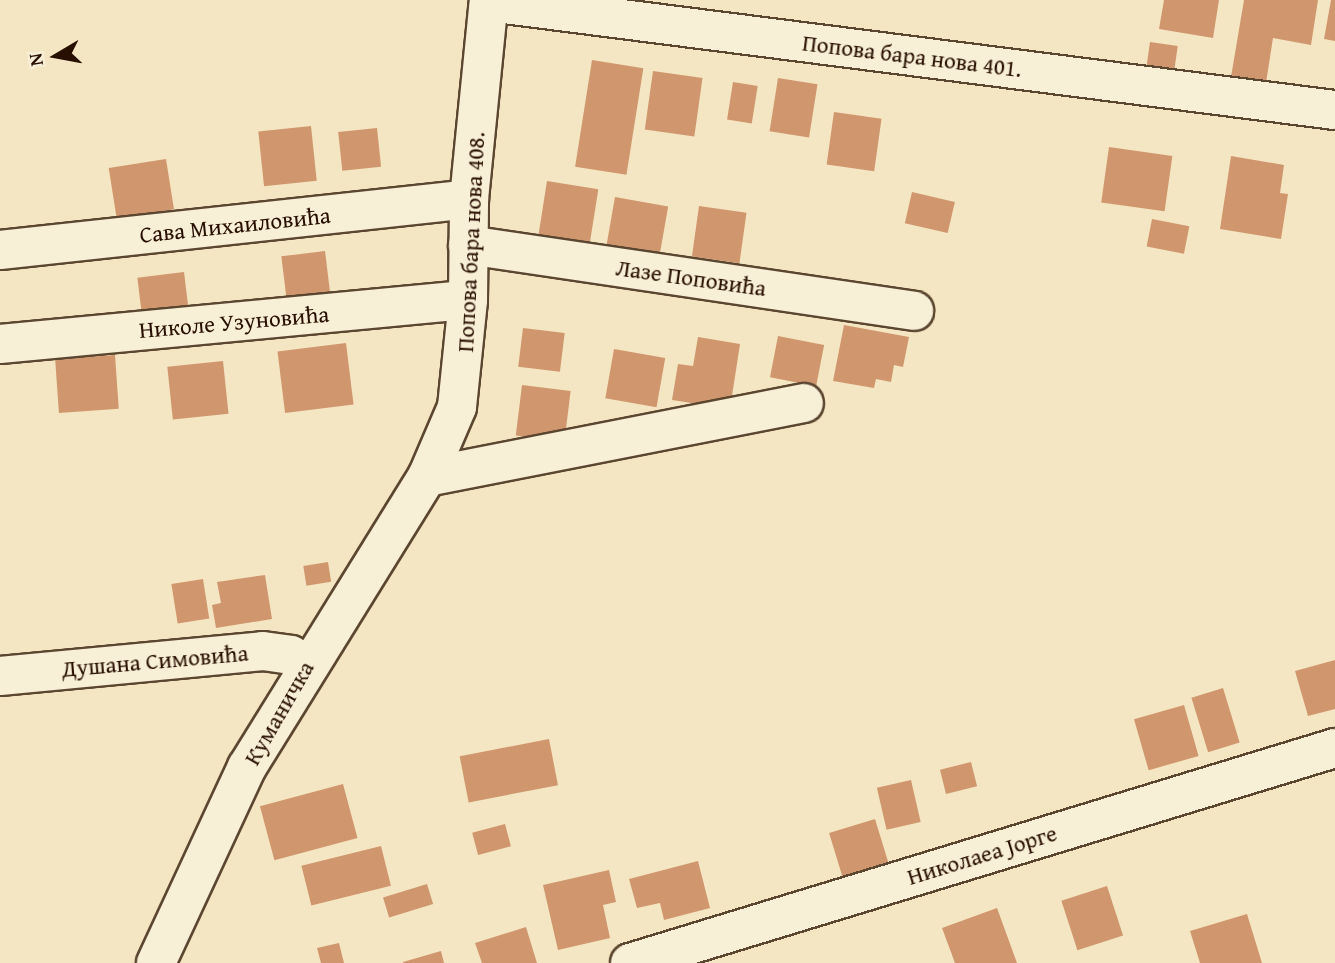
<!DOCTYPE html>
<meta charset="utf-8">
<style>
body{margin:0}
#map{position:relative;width:1335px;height:963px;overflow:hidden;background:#f4e6c2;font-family:"Gentium Book Plus",serif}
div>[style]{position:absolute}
.building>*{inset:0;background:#d0976e;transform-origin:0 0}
.roads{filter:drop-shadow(2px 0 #5b4630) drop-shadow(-2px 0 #5b4630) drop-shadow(0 2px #5b4630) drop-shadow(0 -2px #5b4630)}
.minor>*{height:38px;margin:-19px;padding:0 19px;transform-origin:19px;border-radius:19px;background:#f8efd7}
span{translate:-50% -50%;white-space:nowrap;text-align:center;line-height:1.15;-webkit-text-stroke:7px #f8efd7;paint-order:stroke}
.street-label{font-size:23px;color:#281000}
.north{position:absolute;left:21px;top:21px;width:70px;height:70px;-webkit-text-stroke:5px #f8efd7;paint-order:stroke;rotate:260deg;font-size:19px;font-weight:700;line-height:28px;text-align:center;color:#281000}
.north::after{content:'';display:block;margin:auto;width:24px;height:32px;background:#281000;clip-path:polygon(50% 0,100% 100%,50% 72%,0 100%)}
</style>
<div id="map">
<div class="building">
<i style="clip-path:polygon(1164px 0,1219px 0,1213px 38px,1159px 29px)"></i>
<i style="clip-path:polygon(1244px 0,1318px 0,1311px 45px,1273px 38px,1266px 83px,1231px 77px)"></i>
<i style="clip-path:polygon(1331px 0,1335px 0,1335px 41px,1324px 39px)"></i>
<i style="left:1150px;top:42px;width:28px;height:32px;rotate:8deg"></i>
<i style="left:592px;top:60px;width:52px;height:108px;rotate:9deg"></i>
<i style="left:653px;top:71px;width:50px;height:59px;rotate:8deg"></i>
<i style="left:778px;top:78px;width:40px;height:54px;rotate:9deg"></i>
<i style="left:733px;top:82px;width:25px;height:38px;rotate:9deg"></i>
<i style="left:834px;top:112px;width:48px;height:53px;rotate:8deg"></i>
<i style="left:311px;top:126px;width:55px;height:53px;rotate:84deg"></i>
<i style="left:377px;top:128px;width:39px;height:39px;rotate:84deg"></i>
<i style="left:1109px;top:147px;width:64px;height:56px;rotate:8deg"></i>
<i style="clip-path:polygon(1231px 156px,1284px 165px,1280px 193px,1288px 194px,1281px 239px,1220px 229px)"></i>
<i style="left:166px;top:159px;width:51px;height:58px;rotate:81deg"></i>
<i style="left:547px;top:181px;width:52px;height:65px;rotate:9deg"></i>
<i style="left:912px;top:192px;width:44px;height:32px;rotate:13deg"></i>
<i style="left:615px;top:197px;width:54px;height:54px;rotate:10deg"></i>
<i style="left:699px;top:206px;width:48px;height:51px;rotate:8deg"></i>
<i style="left:1152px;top:219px;width:38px;height:28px;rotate:11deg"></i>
<i style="left:325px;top:251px;width:46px;height:44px;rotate:83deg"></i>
<i style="left:184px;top:272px;width:41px;height:47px;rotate:83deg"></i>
<i style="clip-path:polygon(844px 325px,909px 337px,903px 367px,894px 365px,891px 382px,876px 379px,874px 388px,833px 381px)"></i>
<i style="left:523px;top:328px;width:42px;height:39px;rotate:7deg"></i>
<i style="left:778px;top:336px;width:47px;height:42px;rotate:11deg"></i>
<i style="clip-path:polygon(698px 337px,740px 344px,730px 409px,672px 400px,678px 364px,693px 366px)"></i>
<i style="left:346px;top:343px;width:62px;height:69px;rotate:83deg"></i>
<i style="left:614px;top:349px;width:52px;height:50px;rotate:10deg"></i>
<i style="left:115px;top:355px;width:54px;height:60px;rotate:86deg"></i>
<i style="left:223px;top:361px;width:53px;height:56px;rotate:84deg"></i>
<i style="left:522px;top:385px;width:49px;height:51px;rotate:7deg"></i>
<i style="left:328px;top:562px;width:20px;height:25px;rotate:81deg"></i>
<i style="clip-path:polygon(265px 575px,272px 619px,216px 628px,212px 605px,221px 603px,217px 582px)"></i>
<i style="left:203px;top:579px;width:40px;height:32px;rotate:81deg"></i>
<i style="clip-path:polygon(1335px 660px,1335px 709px,1308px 716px,1295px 671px)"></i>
<i style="left:1223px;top:688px;width:57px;height:33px;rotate:73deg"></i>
<i style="left:1184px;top:705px;width:53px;height:52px;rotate:74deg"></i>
<i style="left:549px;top:739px;width:47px;height:91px;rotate:79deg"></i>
<i style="left:971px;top:762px;width:25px;height:32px;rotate:76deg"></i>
<i style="left:911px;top:780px;width:43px;height:35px;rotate:77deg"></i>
<i style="left:343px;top:784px;width:56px;height:86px;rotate:75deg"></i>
<i style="left:875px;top:819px;width:49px;height:48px;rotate:73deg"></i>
<i style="left:505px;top:824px;width:23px;height:34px;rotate:75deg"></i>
<i style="left:381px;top:846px;width:41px;height:82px;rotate:76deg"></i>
<i style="clip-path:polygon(698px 861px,710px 908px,664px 920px,660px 903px,637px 908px,629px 879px)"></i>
<i style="clip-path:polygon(609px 870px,616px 902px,603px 905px,610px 938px,558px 950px,543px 885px)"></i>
<i style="left:427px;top:884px;width:21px;height:46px;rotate:73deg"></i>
<i style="left:1107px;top:886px;width:52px;height:48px;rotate:72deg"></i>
<i style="clip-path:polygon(997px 908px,1017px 963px,955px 963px,942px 928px)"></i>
<i style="clip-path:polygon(1247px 914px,1262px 963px,1200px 963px,1190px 931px)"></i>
<i style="clip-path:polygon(526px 927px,537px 963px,482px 963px,475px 943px)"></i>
<i style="clip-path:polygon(339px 943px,344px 963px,321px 963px,317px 948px)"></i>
<i style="clip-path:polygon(441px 951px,444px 963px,403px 963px,403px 962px)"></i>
</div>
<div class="roads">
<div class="minor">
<i style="left:489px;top:2px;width:853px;rotate:7.28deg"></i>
<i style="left:468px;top:245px;width:451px;rotate:8.4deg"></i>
<i style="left:0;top:250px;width:472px;rotate:-6.2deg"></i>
<i style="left:0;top:344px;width:470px;rotate:-5.4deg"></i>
<i style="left:427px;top:477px;width:384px;rotate:-11.1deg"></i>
<i style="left:0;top:676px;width:264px;rotate:-5.4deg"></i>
<i style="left:263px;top:651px;width:28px;rotate:8deg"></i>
<i style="left:291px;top:655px;width:18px;rotate:29deg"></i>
<i style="left:156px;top:963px;width:216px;rotate:-65.1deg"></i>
<i style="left:247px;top:767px;width:341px;rotate:-58.2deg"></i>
<i style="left:427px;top:477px;width:76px;rotate:-66.8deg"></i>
<i style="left:457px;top:407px;width:108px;rotate:-84.1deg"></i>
<i style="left:468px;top:300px;width:101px;rotate:-89.4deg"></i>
<i style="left:469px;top:199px;width:200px;rotate:-84.3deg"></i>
<i style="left:630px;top:963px;width:737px;rotate:-16.96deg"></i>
</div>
</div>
<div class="street-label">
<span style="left:912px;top:56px;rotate:7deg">Попова бара нова 401.</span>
<span style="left:235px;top:225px;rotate:-6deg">Сава Михаиловића</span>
<span style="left:471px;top:242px;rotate:-87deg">Попова бара нова 408.</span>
<span style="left:691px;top:278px;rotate:8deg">Лазе Поповића</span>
<span style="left:234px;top:322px;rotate:-5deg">Николе Узуновића</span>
<span style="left:155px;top:661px;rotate:-5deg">Душана Симовића</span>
<span style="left:279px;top:713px;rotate:-60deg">Куманичка</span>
<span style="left:982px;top:855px;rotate:-17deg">Николаеа Јорге</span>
</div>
<div class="north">N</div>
</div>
